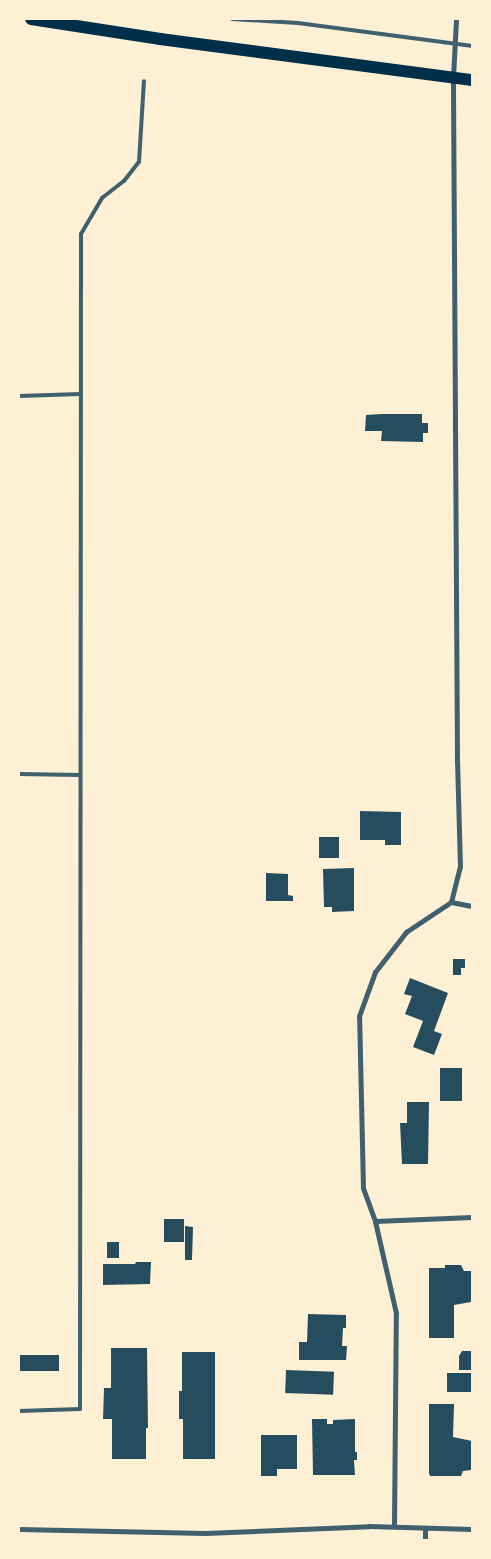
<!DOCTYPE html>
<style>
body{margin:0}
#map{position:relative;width:491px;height:1559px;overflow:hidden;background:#fdf0d5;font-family:Figtree,sans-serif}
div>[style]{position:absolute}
.building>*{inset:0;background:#264d5e;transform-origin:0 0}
.service>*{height:4px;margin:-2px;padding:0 2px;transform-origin:2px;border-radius:2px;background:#3f606c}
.minor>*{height:5px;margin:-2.5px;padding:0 2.5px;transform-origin:2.5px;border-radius:2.5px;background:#3f606c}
.primary>*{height:12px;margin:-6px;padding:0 6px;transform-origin:6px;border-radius:6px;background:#003049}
span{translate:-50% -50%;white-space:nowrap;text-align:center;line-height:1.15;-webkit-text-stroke:4px #fdf0d5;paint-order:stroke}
.frame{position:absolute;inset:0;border:20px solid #fdf0d5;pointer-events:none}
</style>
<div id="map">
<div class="building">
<i style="clip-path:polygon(381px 414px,422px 414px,422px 423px,428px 423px,428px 433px,423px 433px,423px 442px,381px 441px,382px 431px,365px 431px,366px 415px)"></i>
<i style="clip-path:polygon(360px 811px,401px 812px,401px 845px,385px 845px,385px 840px,360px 840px)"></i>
<i style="left:319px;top:837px;width:20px;height:21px"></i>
<i style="clip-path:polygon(354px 868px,354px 911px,332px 912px,332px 907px,324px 907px,323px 869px)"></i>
<i style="clip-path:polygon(266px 873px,288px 874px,288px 895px,293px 896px,293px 901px,266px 901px)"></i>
<i style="clip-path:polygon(453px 959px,465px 959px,465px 968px,461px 968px,461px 975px,453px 975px)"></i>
<i style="clip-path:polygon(410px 978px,448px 993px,434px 1031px,442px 1034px,434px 1055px,413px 1047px,423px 1021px,405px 1014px,412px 996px,404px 994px)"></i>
<i style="left:440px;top:1068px;width:22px;height:33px"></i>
<i style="clip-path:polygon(407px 1102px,429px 1102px,428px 1164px,402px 1164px,400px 1123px,407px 1123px)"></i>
<i style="left:184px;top:1219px;width:23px;height:20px;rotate:90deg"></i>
<i style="clip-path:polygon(185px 1226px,193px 1227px,192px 1260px,185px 1260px)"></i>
<i style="left:107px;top:1242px;width:12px;height:16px"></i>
<i style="clip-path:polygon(136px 1262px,151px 1262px,150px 1284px,103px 1285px,103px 1264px,135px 1264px)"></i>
<i style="clip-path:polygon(445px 1265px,461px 1265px,464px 1271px,471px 1271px,471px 1302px,454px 1305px,454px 1338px,429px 1338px,429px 1268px,445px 1268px)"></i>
<i style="clip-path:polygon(308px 1314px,346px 1315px,346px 1328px,343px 1328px,342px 1346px,347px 1346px,346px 1360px,299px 1360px,299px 1342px,307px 1342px)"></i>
<i style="clip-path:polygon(111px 1348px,147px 1348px,148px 1428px,146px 1428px,146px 1459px,112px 1459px,112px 1419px,103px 1419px,104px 1388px,111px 1388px)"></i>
<i style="clip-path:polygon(462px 1351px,472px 1351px,472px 1370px,459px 1370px,459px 1356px)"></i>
<i style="clip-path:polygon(182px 1352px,215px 1352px,215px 1459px,183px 1459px,183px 1419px,179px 1419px,179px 1391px,182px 1391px)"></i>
<i style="left:19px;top:1355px;width:40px;height:16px"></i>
<i style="left:286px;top:1370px;width:48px;height:23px;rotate:2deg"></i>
<i style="left:447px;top:1373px;width:25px;height:19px"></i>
<i style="clip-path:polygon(429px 1404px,454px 1404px,453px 1437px,472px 1441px,471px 1470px,463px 1471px,461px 1476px,430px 1476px,429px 1473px)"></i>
<i style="clip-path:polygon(312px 1419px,327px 1419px,327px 1424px,333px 1424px,333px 1420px,355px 1419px,355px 1452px,357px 1452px,357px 1460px,354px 1460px,355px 1475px,313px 1475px)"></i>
<i style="clip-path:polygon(261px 1435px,297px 1435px,297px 1469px,277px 1469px,277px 1476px,261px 1476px)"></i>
</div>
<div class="service">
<i style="left:232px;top:19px;width:66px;rotate:3.5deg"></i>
<i style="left:298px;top:23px;width:176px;rotate:7.5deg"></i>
<i style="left:19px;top:396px;width:62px;rotate:-1.8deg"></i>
<i style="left:19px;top:774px;width:61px;rotate:0.9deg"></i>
<i style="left:19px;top:1411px;width:61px;rotate:-1.9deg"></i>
<i style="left:80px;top:1409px;width:1175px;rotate:-89.95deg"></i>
<i style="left:81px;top:234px;width:42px;rotate:-59.7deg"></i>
<i style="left:102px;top:198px;width:28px;rotate:-38deg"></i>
<i style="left:124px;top:181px;width:24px;rotate:-52deg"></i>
<i style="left:139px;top:162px;width:81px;rotate:-86.5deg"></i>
</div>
<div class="minor">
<i style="left:451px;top:902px;width:21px;rotate:11deg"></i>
<i style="left:375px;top:1221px;width:97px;rotate:-2.4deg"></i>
<i style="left:394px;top:1526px;width:213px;rotate:-89.5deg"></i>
<i style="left:396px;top:1313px;width:94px;rotate:-102.9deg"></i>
<i style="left:375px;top:1221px;width:35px;rotate:-110deg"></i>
<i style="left:363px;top:1188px;width:172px;rotate:-91.3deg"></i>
<i style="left:359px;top:1016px;width:47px;rotate:-70deg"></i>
<i style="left:375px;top:972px;width:51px;rotate:-52.2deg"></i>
<i style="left:406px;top:932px;width:54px;rotate:-33.7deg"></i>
<i style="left:451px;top:902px;width:36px;rotate:-76deg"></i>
<i style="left:460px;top:867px;width:107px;rotate:-91.6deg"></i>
<i style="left:457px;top:760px;width:683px;rotate:-90.34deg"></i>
<i style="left:453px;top:77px;width:58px;rotate:-87deg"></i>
<i style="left:19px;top:1529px;width:186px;rotate:1.2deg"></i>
<i style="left:205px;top:1533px;width:164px;rotate:-2.4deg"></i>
<i style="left:369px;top:1526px;width:103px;rotate:1.7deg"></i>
<i style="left:425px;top:1540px;width:11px;rotate:-90deg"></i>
</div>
<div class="primary">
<i style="left:31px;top:19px;width:131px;rotate:8.8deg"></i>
<i style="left:160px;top:39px;width:315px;rotate:7.5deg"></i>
</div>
<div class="frame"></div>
</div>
